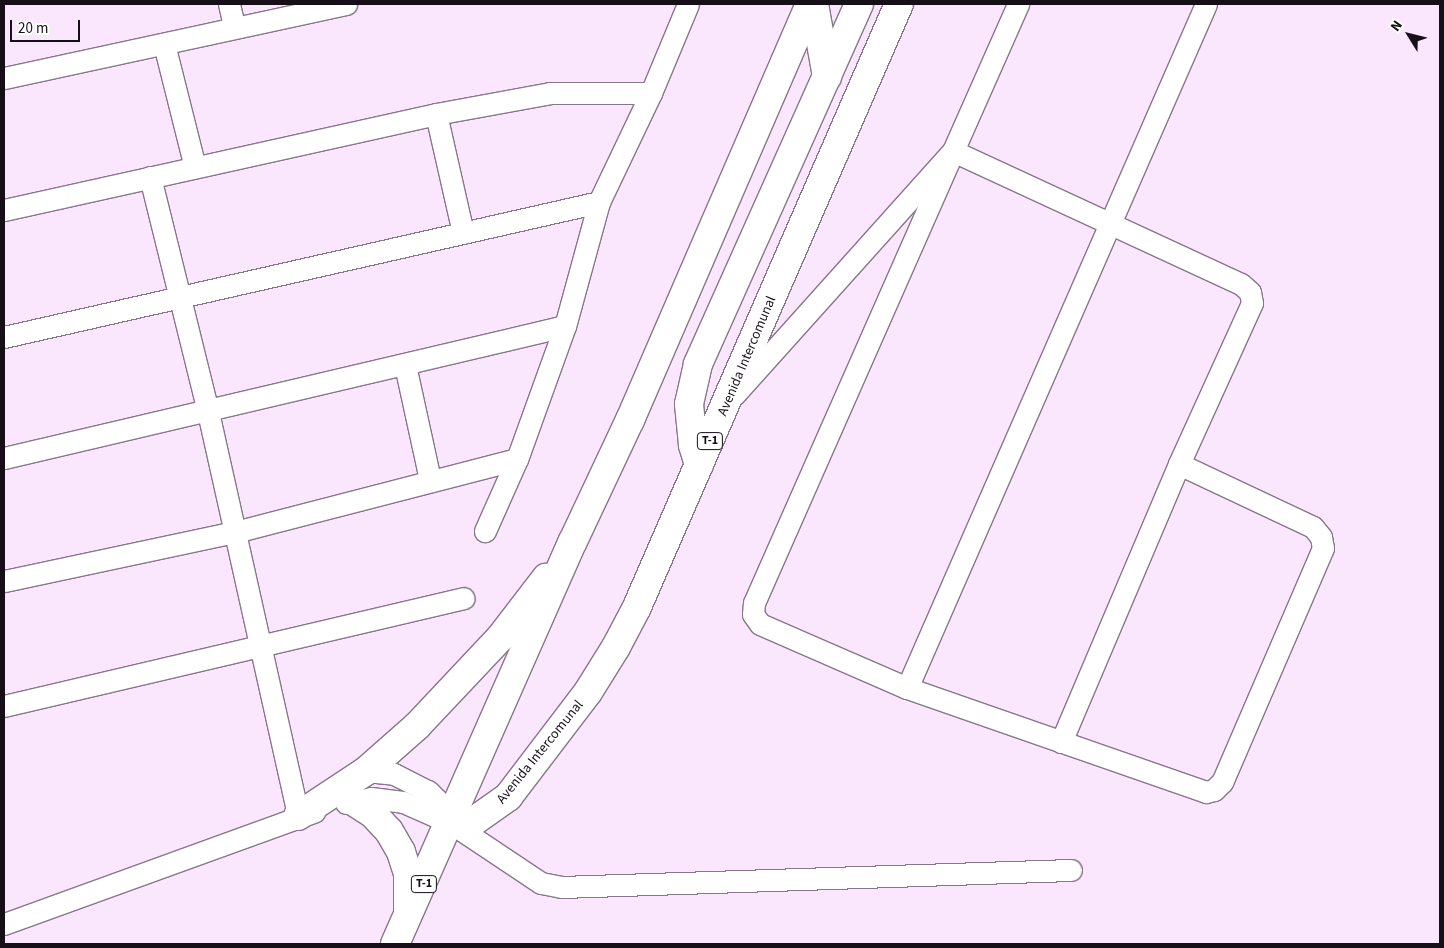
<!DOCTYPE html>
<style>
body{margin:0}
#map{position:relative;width:1444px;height:948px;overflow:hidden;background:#fbe7fd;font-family:"Source Sans 3",sans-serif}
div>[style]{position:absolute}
.roads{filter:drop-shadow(1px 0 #88768a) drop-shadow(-1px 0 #88768a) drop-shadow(0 1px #88768a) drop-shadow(0 -1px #88768a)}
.street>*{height:21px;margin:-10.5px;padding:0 10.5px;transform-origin:10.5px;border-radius:10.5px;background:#fff}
.primary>*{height:28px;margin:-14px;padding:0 14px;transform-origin:14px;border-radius:14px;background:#fff}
span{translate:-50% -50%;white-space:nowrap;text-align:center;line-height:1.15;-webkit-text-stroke:4px #fff;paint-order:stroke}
.shield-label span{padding:1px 4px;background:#fff;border:1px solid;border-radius:4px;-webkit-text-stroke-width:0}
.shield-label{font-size:12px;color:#160f17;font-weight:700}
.street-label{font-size:14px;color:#160f17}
.frame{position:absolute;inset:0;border:5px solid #160f17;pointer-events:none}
.north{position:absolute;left:1384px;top:10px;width:50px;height:50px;-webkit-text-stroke:4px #fff;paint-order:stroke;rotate:306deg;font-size:14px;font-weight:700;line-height:20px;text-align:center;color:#160f17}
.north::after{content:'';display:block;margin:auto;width:18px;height:22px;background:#160f17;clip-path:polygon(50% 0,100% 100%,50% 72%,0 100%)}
.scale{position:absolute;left:10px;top:20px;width:70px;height:22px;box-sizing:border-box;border:2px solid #160f17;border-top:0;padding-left:6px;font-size:15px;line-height:18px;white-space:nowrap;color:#160f17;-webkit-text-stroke:4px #fff;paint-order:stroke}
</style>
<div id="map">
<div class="roads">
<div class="street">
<i style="left:229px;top:4px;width:23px;rotate:77deg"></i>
<i style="left:164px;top:44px;width:127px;rotate:75.9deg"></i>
<i style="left:4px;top:78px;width:350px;rotate:-12.2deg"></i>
<i style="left:651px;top:93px;width:96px;rotate:-67.4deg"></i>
<i style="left:436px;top:114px;width:122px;rotate:77.2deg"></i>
<i style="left:953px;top:151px;width:317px;rotate:24.8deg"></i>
<i style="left:1241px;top:284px;width:12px;rotate:42deg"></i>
<i style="left:1250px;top:292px;width:11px;rotate:80deg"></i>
<i style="left:1252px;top:303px;width:177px;rotate:114.4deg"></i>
<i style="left:1179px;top:464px;width:148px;rotate:25.2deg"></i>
<i style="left:1313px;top:527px;width:13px;rotate:51deg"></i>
<i style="left:1321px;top:537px;width:11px;rotate:80deg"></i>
<i style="left:1323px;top:548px;width:255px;rotate:113.3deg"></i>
<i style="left:1222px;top:782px;width:11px;rotate:135deg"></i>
<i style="left:1214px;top:790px;width:8px;rotate:166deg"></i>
<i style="left:1206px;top:792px;width:317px;rotate:-160.8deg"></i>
<i style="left:907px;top:688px;width:160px;rotate:-156.5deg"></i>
<i style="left:760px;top:624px;width:12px;rotate:-125deg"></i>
<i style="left:753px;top:614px;width:11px;rotate:-85deg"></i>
<i style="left:754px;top:603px;width:494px;rotate:-66.2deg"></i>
<i style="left:150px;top:177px;width:242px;rotate:76.1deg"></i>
<i style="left:208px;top:412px;width:414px;rotate:77.4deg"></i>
<i style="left:4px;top:210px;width:443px;rotate:-12.5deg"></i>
<i style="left:436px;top:114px;width:116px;rotate:-10.4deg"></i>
<i style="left:550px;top:93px;width:101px"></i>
<i style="left:651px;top:93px;width:121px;rotate:115.5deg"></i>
<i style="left:599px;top:202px;width:129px;rotate:105.3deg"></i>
<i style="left:565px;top:326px;width:141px;rotate:109.8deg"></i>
<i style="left:517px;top:459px;width:79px;rotate:114deg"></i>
<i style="left:4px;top:337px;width:610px;rotate:-12.78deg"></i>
<i style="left:405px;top:365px;width:118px;rotate:77.7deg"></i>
<i style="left:734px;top:395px;width:328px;rotate:-48.1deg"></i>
<i style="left:953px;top:151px;width:161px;rotate:-66.1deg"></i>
<i style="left:4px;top:458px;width:576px;rotate:-13.24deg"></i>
<i style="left:4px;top:581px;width:236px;rotate:-12deg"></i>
<i style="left:235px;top:532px;width:291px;rotate:-14.5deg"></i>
<i style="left:907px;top:688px;width:746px;rotate:-66.39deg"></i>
<i style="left:4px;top:706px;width:472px;rotate:-13.2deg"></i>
<i style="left:1061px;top:742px;width:302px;rotate:-67deg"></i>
<i style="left:366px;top:771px;width:28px;rotate:6deg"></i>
<i style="left:394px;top:774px;width:38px;rotate:27deg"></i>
<i style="left:428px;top:791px;width:23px;rotate:45deg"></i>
<i style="left:444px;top:807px;width:17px;rotate:66deg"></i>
<i style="left:346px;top:803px;width:25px;rotate:-11deg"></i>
<i style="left:371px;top:798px;width:32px;rotate:7deg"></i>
<i style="left:403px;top:802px;width:52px;rotate:23.6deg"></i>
<i style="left:451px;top:823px;width:108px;rotate:33.7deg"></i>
<i style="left:541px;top:883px;width:20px;rotate:11deg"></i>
<i style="left:561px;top:887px;width:510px;rotate:-1.91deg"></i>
<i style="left:4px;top:924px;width:330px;rotate:-19.9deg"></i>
</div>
<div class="primary">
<i style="left:814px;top:4px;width:74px;rotate:79.9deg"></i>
<i style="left:699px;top:465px;width:21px;rotate:-107deg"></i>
<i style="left:693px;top:445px;width:41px;rotate:-95.6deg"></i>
<i style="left:689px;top:404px;width:41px;rotate:-77.3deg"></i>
<i style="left:698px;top:364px;width:394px;rotate:-65.9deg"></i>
<i style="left:353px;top:801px;width:24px;rotate:33deg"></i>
<i style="left:373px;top:814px;width:23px;rotate:47deg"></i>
<i style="left:389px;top:831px;width:24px;rotate:60deg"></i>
<i style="left:401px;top:852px;width:23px;rotate:72deg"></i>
<i style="left:408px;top:874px;width:36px;rotate:90deg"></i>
<i style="left:298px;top:816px;width:82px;rotate:-33.5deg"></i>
<i style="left:366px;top:771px;width:68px;rotate:-41.4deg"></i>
<i style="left:417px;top:726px;width:121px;rotate:-46.7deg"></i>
<i style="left:500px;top:638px;width:76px;rotate:-52.5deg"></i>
<i style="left:451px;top:823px;width:23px;rotate:-5deg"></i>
<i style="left:474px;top:821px;width:42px;rotate:-35.2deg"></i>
<i style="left:508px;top:797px;width:132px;rotate:-52.7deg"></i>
<i style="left:588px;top:692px;width:53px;rotate:-58.1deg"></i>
<i style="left:616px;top:647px;width:45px;rotate:-62.3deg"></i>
<i style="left:637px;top:607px;width:657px;rotate:-66.52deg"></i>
<i style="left:395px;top:944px;width:441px;rotate:-66.2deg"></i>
<i style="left:573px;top:541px;width:134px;rotate:-64.8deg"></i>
<i style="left:630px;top:420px;width:453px;rotate:-66.6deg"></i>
</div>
</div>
<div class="shield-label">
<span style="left:710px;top:441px">T-1</span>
<span style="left:424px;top:884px">T-1</span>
</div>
<div class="street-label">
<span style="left:747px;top:356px;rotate:-67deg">Avenida Intercomunal</span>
<span style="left:540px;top:752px;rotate:-51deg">Avenida Intercomunal</span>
</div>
<div class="frame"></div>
<div class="north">N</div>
<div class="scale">20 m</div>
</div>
